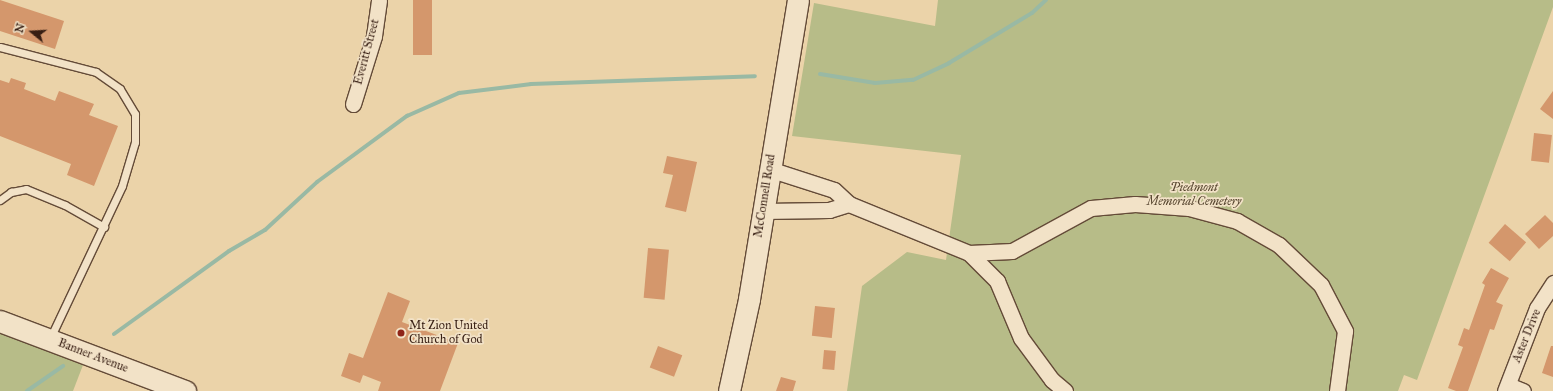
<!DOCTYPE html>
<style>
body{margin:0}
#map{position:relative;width:1553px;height:391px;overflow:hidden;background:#ebd3a9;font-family:"IM FELL Great Primer",serif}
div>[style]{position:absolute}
.green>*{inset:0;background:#b7bc88}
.stream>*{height:4px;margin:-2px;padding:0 2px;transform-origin:2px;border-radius:2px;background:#99b9a4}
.building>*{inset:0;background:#d4976c;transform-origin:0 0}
.roads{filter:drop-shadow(1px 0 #644b38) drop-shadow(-1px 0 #644b38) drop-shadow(0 1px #644b38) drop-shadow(0 -1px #644b38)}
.lane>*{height:7px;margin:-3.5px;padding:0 3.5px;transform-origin:3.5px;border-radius:3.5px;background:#f2e2c7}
.street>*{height:15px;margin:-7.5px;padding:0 7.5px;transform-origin:7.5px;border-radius:7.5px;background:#f2e2c7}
.secondary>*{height:21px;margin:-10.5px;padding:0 10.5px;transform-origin:10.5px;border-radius:10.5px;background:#f2e2c7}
.dots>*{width:11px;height:11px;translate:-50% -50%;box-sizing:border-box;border:2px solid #f2e2c7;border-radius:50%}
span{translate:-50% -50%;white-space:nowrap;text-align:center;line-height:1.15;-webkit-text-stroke:3.5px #f2e2c7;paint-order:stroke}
.street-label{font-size:12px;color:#371e13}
.park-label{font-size:12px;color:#574630;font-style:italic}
.poi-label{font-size:12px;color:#371e13}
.left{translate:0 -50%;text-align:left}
.north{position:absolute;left:12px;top:12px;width:40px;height:40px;-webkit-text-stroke:3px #f2e2c7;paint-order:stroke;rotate:288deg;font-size:11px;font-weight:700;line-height:16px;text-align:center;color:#371e13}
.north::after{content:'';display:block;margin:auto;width:14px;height:18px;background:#371e13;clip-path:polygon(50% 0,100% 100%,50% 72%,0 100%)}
</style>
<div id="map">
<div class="green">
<i style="clip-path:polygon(938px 0,1553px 0,1553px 7px,1417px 380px,1404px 375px,1398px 391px,847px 391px,862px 286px,907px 252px,946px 260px,961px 155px,792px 136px,814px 3px,935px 26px)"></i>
<i style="clip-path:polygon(0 332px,83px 365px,73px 391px,0 391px)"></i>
</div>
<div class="stream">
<i style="left:820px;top:74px;width:56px;rotate:9.3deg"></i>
<i style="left:875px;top:83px;width:38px;rotate:-5deg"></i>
<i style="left:913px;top:80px;width:40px;rotate:-25deg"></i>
<i style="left:949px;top:63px;width:97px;rotate:-31.1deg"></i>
<i style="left:1032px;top:13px;width:19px;rotate:-43deg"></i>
<i style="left:114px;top:334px;width:142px;rotate:-35.8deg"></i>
<i style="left:229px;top:251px;width:42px;rotate:-30.3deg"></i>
<i style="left:265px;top:230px;width:71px;rotate:-42.7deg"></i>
<i style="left:317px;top:182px;width:112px;rotate:-36.3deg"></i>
<i style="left:407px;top:116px;width:57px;rotate:-23.9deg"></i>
<i style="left:459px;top:93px;width:73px;rotate:-7.1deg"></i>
<i style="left:531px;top:84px;width:224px;rotate:-2deg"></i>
<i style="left:27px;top:391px;width:44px;rotate:-34.8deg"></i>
</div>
<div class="building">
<i style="clip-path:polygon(0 0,64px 21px,55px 49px,0 31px)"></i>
<i style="left:413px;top:0;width:19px;height:55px"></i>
<i style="clip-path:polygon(11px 78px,26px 83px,24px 89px,55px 101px,59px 91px,94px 104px,89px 115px,118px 126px,94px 186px,67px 175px,71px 164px,0 136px,0 80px,9px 83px)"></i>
<i style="clip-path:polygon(1553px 91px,1553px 119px,1540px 109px)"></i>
<i style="left:1534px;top:133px;width:18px;height:28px;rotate:6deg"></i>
<i style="clip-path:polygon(667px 156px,697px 162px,686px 212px,665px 207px,673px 175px,663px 173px)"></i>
<i style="clip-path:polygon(1545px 215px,1553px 223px,1553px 236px,1539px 249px,1525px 234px)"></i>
<i style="left:1505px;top:224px;width:28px;height:25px;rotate:41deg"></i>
<i style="left:648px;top:248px;width:21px;height:50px;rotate:5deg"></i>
<i style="clip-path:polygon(1491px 268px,1509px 278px,1496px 302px,1503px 305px,1494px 330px,1490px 329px,1468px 391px,1456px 391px,1448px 388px,1463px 347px,1458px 345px,1464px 328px,1469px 330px,1485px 285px,1482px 283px)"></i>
<i style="clip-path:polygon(388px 292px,410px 301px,402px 322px,458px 343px,440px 391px,378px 391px,381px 382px,363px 375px,360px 383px,341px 376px,349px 353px,363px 358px)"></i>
<i style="left:815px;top:306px;width:20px;height:30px;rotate:6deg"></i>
<i style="left:658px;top:346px;width:26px;height:23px;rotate:21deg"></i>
<i style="clip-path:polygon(1551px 346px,1553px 346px,1553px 377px,1542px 373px)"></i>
<i style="left:824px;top:350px;width:12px;height:19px;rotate:5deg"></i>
<i style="clip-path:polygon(781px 377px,796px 381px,793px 391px,776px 391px)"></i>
</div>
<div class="roads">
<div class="lane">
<i style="left:0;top:47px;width:99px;rotate:14.6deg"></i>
<i style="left:96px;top:72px;width:29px;rotate:35deg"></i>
<i style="left:120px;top:89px;width:29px;rotate:59deg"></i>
<i style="left:135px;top:114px;width:28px;rotate:90deg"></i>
<i style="left:135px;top:142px;width:46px;rotate:106.5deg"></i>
<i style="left:122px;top:186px;width:168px;rotate:115.3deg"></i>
<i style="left:0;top:200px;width:14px;rotate:-36deg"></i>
<i style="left:11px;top:192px;width:15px;rotate:-11deg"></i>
<i style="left:26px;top:189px;width:42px;rotate:22.3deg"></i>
<i style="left:65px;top:205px;width:45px;rotate:29.4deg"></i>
</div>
<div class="street">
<i style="left:353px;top:104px;width:71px;rotate:-72.8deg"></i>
<i style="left:374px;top:36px;width:36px;rotate:-82deg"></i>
<i style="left:769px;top:169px;width:68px;rotate:17.9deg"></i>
<i style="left:834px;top:190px;width:21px;rotate:43deg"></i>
<i style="left:849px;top:204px;width:130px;rotate:22.2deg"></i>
<i style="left:969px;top:253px;width:40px;rotate:45deg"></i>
<i style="left:997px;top:281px;width:62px;rotate:67.2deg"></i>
<i style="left:1021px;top:338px;width:52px;rotate:53.6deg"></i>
<i style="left:1052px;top:380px;width:17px;rotate:40deg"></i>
<i style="left:762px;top:211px;width:67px;rotate:-0.9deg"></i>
<i style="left:829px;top:210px;width:21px;rotate:-17deg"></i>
<i style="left:969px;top:253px;width:43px;rotate:-2.7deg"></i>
<i style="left:1012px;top:251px;width:90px;rotate:-28.6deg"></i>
<i style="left:1091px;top:208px;width:44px;rotate:-5.2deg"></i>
<i style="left:1135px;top:204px;width:54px;rotate:4.2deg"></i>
<i style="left:1189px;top:208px;width:50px;rotate:15.2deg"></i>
<i style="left:1237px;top:221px;width:48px;rotate:29.7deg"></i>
<i style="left:1279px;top:245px;width:58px;rotate:43.6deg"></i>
<i style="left:1321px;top:285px;width:52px;rotate:62.4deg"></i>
<i style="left:1345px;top:331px;width:61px;rotate:97.6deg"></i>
<i style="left:1508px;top:385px;width:16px;rotate:22deg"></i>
<i style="left:1505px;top:391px;width:89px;rotate:-68.9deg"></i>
<i style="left:1537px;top:308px;width:30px;rotate:-57deg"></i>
</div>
<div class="secondary">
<i style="left:0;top:321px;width:198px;rotate:20.7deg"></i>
<i style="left:729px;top:391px;width:94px;rotate:-77.7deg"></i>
<i style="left:749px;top:299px;width:303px;rotate:-80.7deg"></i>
</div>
</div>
<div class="dots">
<i style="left:401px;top:333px;background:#8f2418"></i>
</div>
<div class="street-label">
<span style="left:367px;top:52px;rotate:-75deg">Everitt Street</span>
<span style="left:765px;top:196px;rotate:-81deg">McConnell Road</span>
<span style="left:1527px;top:336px;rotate:-68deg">Aster Drive</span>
<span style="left:93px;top:356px;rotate:21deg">Banner Avenue</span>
</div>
<div class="park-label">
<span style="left:1194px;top:195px">Piedmont<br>Memorial Cemetery</span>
</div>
<div class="poi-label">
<span class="left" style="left:409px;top:333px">Mt Zion United<br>Church of God</span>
</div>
<div class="north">N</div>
</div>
